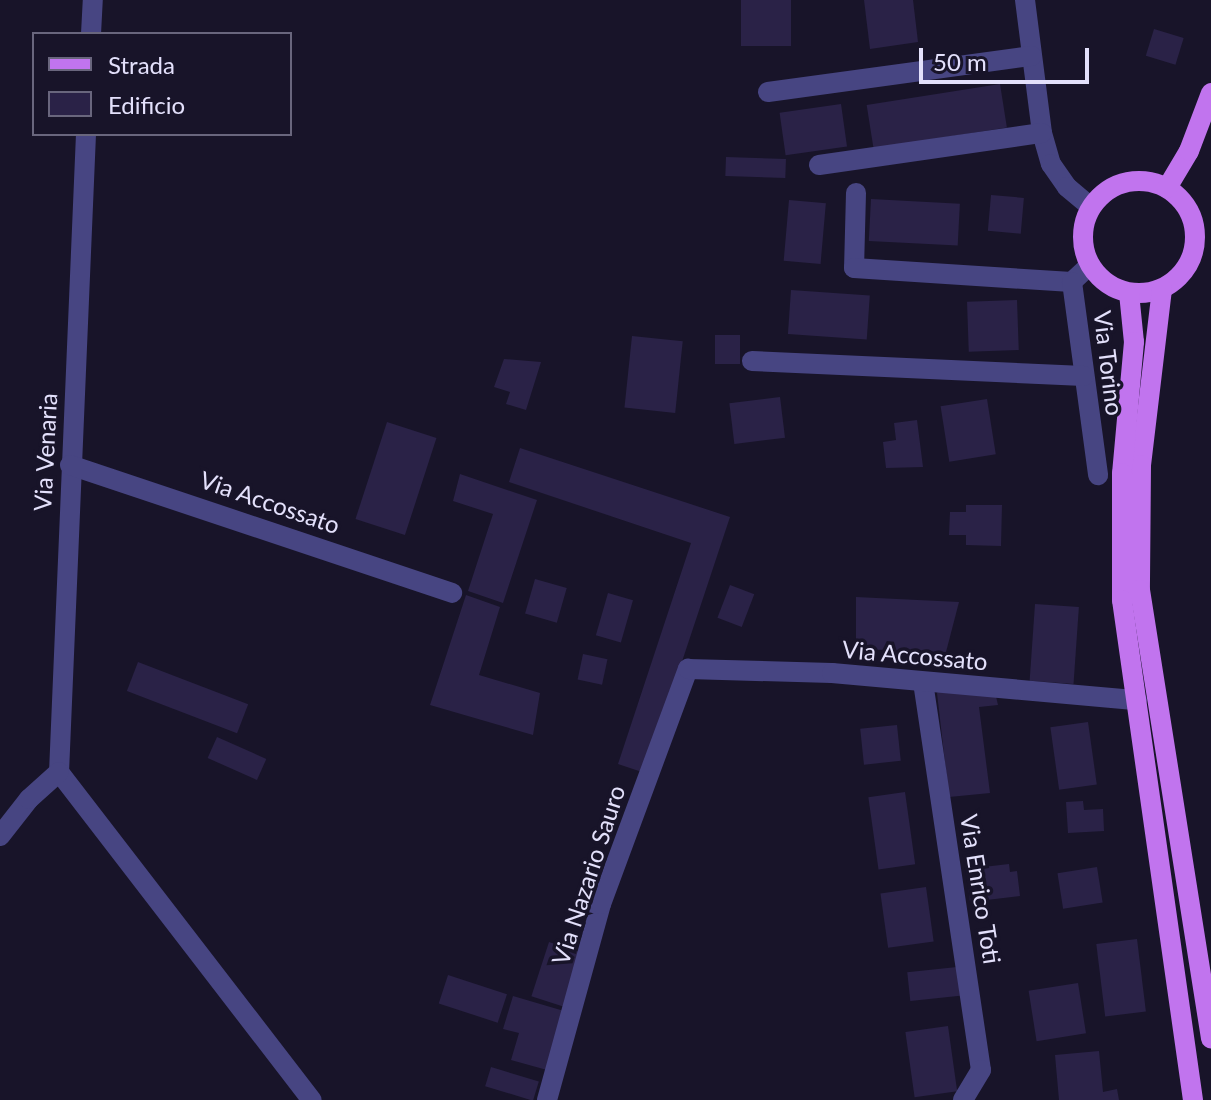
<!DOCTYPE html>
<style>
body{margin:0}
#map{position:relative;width:1211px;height:1100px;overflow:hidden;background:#181429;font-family:Lato,sans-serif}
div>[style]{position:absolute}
.building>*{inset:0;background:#2a2247;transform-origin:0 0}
.minor>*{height:20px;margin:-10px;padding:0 10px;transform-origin:10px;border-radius:10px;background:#474582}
.major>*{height:20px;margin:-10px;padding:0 10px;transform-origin:10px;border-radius:10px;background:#c174ee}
.major>.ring{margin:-10px;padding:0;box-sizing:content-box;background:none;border:20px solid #c174ee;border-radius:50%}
span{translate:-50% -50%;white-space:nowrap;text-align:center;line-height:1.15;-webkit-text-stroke:7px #181429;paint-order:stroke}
.street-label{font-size:24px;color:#e3e0fb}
.legend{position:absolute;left:32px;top:32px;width:260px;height:104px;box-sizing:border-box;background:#181429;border:2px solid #69667d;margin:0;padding:10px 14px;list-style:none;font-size:24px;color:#e3e0fb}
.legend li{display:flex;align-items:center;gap:16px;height:40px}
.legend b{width:40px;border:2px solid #69667d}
.scale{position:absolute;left:919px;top:48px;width:170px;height:36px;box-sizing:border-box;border:4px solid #e3e0fb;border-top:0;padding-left:10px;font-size:24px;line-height:28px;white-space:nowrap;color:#e3e0fb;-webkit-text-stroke:6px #181429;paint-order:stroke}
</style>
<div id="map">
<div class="building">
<i style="left:741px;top:0;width:50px;height:46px"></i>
<i style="clip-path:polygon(864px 0,913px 0,918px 42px,870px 49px)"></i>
<i style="left:1154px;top:29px;width:31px;height:28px;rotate:17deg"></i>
<i style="left:1000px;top:84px;width:44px;height:135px;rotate:81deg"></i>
<i style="left:841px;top:104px;width:43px;height:62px;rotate:82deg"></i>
<i style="left:726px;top:157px;width:60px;height:19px;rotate:2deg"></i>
<i style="left:991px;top:195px;width:33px;height:36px;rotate:5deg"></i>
<i style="left:871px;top:199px;width:89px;height:42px;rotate:3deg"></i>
<i style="left:789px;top:200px;width:37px;height:61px;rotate:5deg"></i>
<i style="left:791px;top:290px;width:79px;height:44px;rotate:4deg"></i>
<i style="left:1017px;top:300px;width:50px;height:50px;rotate:88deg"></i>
<i style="left:715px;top:335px;width:25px;height:29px"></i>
<i style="left:632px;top:336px;width:51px;height:72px;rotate:6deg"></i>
<i style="clip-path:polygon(504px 359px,541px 362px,526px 410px,506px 404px,510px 392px,494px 387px)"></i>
<i style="left:780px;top:397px;width:41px;height:51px;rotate:83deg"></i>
<i style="left:987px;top:399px;width:56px;height:47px;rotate:81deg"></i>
<i style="clip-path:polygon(917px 420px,923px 467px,886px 468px,883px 442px,896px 440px,894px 423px)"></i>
<i style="left:387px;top:422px;width:52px;height:102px;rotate:18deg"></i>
<i style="clip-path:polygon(520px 448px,730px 517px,645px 773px,618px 764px,691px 543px,509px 482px)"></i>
<i style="clip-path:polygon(460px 474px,537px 500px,503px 603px,468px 591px,493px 514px,453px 501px)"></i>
<i style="clip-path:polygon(966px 505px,1002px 505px,1001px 546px,966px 545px,966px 535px,949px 535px,950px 512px,966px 512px)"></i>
<i style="left:535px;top:579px;width:33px;height:36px;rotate:16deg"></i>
<i style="left:730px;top:585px;width:26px;height:35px;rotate:21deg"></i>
<i style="left:608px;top:593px;width:26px;height:44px;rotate:16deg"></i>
<i style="clip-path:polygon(466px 595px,500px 607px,479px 675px,540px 693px,533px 735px,430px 705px)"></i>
<i style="clip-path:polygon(856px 597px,959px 602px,946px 652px,856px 649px)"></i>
<i style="left:1035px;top:604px;width:44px;height:77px;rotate:4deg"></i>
<i style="left:583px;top:654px;width:25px;height:26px;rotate:12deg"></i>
<i style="left:138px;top:662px;width:118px;height:31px;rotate:21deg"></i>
<i style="clip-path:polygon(941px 689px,995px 692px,998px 705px,979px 707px,990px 793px,949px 797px,937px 693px)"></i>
<i style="left:1088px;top:722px;width:63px;height:38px;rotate:82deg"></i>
<i style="left:897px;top:725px;width:36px;height:37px;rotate:84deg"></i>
<i style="left:217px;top:737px;width:54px;height:23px;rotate:24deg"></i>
<i style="left:905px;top:792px;width:73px;height:37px;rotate:82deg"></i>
<i style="clip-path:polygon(1083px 801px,1084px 810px,1103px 809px,1104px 831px,1068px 833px,1066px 802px)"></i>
<i style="clip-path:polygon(1009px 864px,1010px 872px,1017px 871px,1020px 896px,970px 902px,966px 869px)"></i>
<i style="left:1097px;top:867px;width:36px;height:40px;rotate:81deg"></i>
<i style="left:926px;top:887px;width:55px;height:46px;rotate:82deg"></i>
<i style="left:1137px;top:939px;width:73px;height:41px;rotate:83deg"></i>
<i style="left:549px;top:942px;width:35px;height:57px;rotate:18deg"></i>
<i style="left:957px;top:967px;width:29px;height:50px;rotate:84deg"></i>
<i style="left:448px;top:975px;width:62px;height:30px;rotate:18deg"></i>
<i style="left:1078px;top:983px;width:51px;height:50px;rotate:81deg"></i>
<i style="clip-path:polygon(513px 996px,564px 1011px,547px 1070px,511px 1060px,519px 1033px,503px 1029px)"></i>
<i style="left:948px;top:1026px;width:66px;height:43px;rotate:82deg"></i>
<i style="clip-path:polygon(1099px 1051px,1103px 1092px,1117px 1089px,1119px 1100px,1059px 1100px,1055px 1055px)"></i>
<i style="left:491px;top:1067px;width:50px;height:20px;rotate:17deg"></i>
</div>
<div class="minor">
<i style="left:1025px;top:0;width:134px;rotate:82.7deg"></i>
<i style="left:1042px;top:133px;width:32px;rotate:74deg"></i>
<i style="left:1051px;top:164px;width:28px;rotate:55deg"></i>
<i style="left:1067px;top:187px;width:31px;rotate:40deg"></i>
<i style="left:91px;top:34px;width:34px;rotate:-87deg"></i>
<i style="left:768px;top:92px;width:266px;rotate:-7.8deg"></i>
<i style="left:86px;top:134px;width:639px;rotate:92.42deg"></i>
<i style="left:59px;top:772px;width:414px;rotate:52.4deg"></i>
<i style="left:819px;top:165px;width:225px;rotate:-8.2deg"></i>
<i style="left:856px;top:193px;width:75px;rotate:91.5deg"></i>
<i style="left:854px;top:268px;width:218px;rotate:3.7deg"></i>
<i style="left:1090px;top:265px;width:25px;rotate:137deg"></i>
<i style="left:1072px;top:282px;width:195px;rotate:82.3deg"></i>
<i style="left:752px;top:361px;width:332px;rotate:2.6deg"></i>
<i style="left:70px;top:465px;width:403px;rotate:18.5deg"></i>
<i style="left:923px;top:682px;width:392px;rotate:81.5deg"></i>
<i style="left:981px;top:1070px;width:35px;rotate:121deg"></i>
<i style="left:0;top:836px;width:47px;rotate:-51.9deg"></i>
<i style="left:29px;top:799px;width:40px;rotate:-42deg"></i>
<i style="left:547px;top:1100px;width:203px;rotate:-74.6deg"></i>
<i style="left:601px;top:904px;width:251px;rotate:-69.7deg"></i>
<i style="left:688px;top:669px;width:144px;rotate:1.6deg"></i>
<i style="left:832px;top:673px;width:306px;rotate:5.1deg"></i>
</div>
<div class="major">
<i class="ring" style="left:1083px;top:181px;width:92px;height:92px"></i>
<i style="left:1167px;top:188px;width:43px;rotate:-59.3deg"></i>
<i style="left:1189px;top:151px;width:62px;rotate:-69.2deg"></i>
<i style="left:1162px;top:289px;width:177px;rotate:96.8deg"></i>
<i style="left:1141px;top:465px;width:125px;rotate:90.5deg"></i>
<i style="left:1140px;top:590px;width:454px;rotate:81deg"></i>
<i style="left:1129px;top:293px;width:49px;rotate:84.2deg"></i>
<i style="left:1134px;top:342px;width:132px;rotate:95.2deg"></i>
<i style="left:1122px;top:473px;width:127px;rotate:90deg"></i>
<i style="left:1122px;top:600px;width:505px;rotate:81.92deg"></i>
</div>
<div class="street-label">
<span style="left:1109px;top:363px;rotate:83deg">Via Torino</span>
<span style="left:45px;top:452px;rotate:-87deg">Via Venaria</span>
<span style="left:270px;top:502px;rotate:19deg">Via Accossato</span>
<span style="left:915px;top:655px;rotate:5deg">Via Accossato</span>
<span style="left:588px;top:875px;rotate:-72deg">Via Nazario Sauro</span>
<span style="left:981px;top:889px;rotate:81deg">Via Enrico Toti</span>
</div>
<ul class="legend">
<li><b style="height:10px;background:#c174ee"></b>Strada</li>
<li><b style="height:22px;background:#2a2247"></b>Edificio</li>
</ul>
<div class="scale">50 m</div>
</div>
